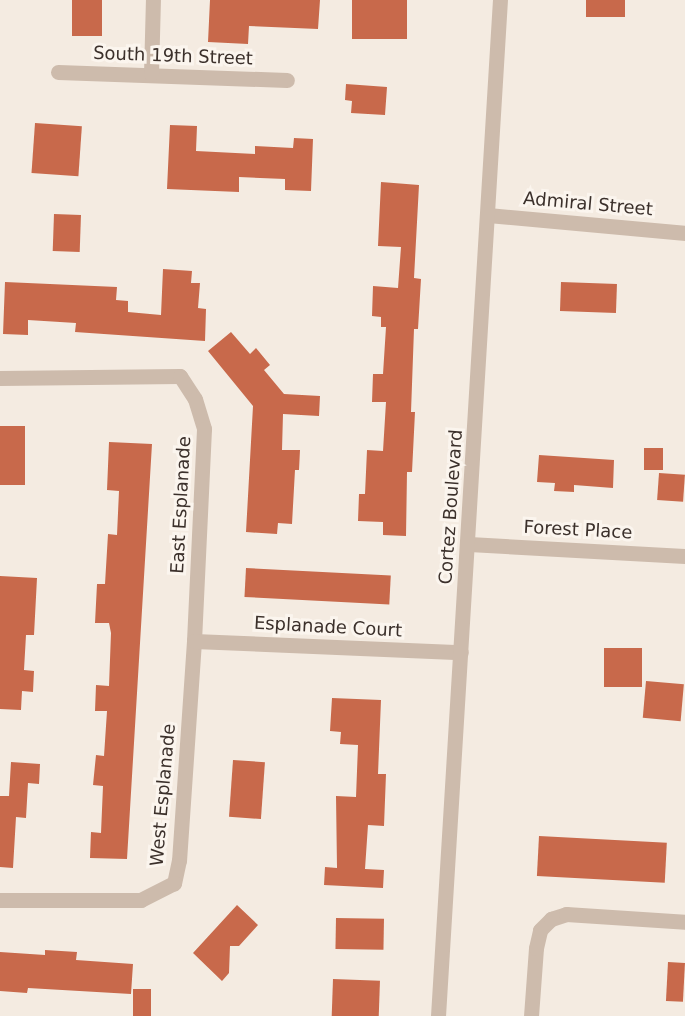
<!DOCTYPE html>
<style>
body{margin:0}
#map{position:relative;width:685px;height:1016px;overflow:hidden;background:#f4ebe1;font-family:"DejaVu Sans",sans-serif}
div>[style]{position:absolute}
.building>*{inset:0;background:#c8694b;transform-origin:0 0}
.minor>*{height:15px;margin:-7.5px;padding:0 7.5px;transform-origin:7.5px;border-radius:7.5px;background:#cdbbac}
.tertiary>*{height:15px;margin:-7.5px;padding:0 7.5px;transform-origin:7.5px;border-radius:7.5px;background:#cdbbac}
span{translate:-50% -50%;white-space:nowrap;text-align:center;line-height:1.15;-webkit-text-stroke:6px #fbf5ee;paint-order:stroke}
.street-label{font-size:18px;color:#3b302b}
</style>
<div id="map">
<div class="building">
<i style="left:72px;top:0;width:30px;height:36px"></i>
<i style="clip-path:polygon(210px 0,320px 0,318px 29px,249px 26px,248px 44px,208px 42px)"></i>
<i style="left:352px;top:0;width:55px;height:39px"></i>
<i style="left:586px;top:0;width:39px;height:17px"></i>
<i style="clip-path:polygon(346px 84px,387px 87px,385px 115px,351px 113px,352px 101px,345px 100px)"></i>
<i style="left:35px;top:123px;width:47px;height:50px;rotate:4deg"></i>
<i style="clip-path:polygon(170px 125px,197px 126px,196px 151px,255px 154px,255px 146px,293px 148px,294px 138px,313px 139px,311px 191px,285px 190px,285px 179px,239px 177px,239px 192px,167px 189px)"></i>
<i style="clip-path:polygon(381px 182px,419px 185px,414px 278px,421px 279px,418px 329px,414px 329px,411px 412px,415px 412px,412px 472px,407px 472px,406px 536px,383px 535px,383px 522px,358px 521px,359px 494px,365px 494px,367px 450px,383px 451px,386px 402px,372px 402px,373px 374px,383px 374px,386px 327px,381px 327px,381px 317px,372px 316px,373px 286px,398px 288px,401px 247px,378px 246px)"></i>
<i style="left:54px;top:214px;width:27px;height:37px;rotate:2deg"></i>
<i style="clip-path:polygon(163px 269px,192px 271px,191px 283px,200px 283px,198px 308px,206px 309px,205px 341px,75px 332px,76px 323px,28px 320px,28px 335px,3px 334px,5px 282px,117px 287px,116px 300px,128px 301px,128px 312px,161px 315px)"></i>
<i style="left:561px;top:282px;width:56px;height:29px;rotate:2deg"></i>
<i style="clip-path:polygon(231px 332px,250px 354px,256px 348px,270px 365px,264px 370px,284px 394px,320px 396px,319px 416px,283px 414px,282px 450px,300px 450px,299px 470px,295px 470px,292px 524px,278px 523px,277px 534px,246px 532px,253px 406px,208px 351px)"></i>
<i style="left:0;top:426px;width:25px;height:59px"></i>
<i style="clip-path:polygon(109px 442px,152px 444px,127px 859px,90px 858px,91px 832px,101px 833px,103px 786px,93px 785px,96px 755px,104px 756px,107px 711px,95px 711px,96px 685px,109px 686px,111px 633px,109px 623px,95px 623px,97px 584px,105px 584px,108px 534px,117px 535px,119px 491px,107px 490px)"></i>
<i style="left:644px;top:448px;width:19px;height:22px"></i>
<i style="clip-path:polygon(539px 455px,614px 460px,613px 488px,574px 485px,574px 492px,554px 491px,555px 483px,537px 482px)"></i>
<i style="left:659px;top:473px;width:26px;height:27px;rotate:4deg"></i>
<i style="left:246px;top:568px;width:145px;height:29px;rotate:3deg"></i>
<i style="clip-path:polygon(0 576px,37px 578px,34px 635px,26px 635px,24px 670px,34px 671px,33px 692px,22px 691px,21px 710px,0 709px)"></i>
<i style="left:604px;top:648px;width:38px;height:39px"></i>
<i style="left:646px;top:681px;width:38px;height:37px;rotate:5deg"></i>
<i style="clip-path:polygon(332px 698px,381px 700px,378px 774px,386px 774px,384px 826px,368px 825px,365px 869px,384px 870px,383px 888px,324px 885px,325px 867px,337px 868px,336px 796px,356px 797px,358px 745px,340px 744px,341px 732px,330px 731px)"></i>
<i style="left:233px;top:760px;width:32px;height:57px;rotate:4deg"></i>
<i style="clip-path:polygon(11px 762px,40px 764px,39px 784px,28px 783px,26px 818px,16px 817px,13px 868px,0 867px,0 796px,9px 796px)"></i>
<i style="left:539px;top:836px;width:128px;height:40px;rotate:3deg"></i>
<i style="clip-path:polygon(237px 905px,258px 925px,239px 946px,230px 946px,229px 973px,222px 981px,193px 953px)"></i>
<i style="left:336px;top:918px;width:48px;height:31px;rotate:1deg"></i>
<i style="clip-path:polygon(45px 950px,77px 952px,76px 960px,133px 964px,131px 994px,28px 988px,27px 993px,0 991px,0 952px,45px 955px)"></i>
<i style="left:668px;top:962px;width:17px;height:39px;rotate:3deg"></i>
<i style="left:333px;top:979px;width:47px;height:37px;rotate:2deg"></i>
<i style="left:133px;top:989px;width:18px;height:27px"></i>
</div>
<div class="minor">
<i style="left:58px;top:72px;width:229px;rotate:2deg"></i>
<i style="left:151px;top:74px;width:74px;rotate:-88.5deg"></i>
<i style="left:488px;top:215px;width:198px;rotate:5.2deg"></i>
<i style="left:0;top:378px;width:180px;rotate:-0.6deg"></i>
<i style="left:180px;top:376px;width:27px;rotate:57deg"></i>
<i style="left:195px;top:399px;width:31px;rotate:73deg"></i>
<i style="left:204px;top:429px;width:212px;rotate:92.7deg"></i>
<i style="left:194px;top:641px;width:220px;rotate:93.9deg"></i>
<i style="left:179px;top:860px;width:24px;rotate:102deg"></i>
<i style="left:174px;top:883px;width:37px;rotate:153deg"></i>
<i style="left:141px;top:900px;width:141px;rotate:180deg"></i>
<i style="left:469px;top:544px;width:216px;rotate:3.2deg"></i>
<i style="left:194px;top:641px;width:267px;rotate:2.4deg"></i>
<i style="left:531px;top:1016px;width:68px;rotate:-85.8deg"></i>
<i style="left:536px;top:948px;width:18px;rotate:-77deg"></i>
<i style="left:540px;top:930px;width:16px;rotate:-45deg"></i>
<i style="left:551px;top:919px;width:16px;rotate:-18deg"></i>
<i style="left:566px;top:914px;width:119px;rotate:3.8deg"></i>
</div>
<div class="tertiary">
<i style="left:438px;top:1016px;width:1018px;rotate:-86.51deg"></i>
</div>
<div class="street-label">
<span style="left:173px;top:56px;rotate:2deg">South 19th Street</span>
<span style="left:588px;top:204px;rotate:5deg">Admiral Street</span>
<span style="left:181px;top:505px;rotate:-87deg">East Esplanade</span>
<span style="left:451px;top:507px;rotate:-86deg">Cortez Boulevard</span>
<span style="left:578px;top:530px;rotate:3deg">Forest Place</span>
<span style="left:328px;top:627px;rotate:3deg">Esplanade Court</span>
<span style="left:163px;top:795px;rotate:-85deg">West Esplanade</span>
</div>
</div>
